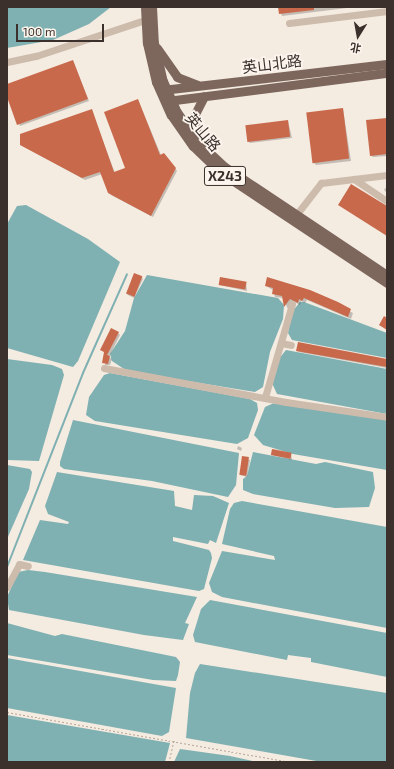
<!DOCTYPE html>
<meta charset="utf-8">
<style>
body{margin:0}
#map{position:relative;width:394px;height:769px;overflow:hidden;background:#f4ebe1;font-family:"Exo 2","Noto Sans SC",sans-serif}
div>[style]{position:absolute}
.water>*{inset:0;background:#7fb0b2}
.shadow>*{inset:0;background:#0003}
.stream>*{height:2px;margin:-1px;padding:0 1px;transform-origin:1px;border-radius:1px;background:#7fb0b2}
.building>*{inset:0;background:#c8694b;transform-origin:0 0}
.path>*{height:1px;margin-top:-0.5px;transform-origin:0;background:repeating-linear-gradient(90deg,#b9a596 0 2px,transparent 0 4px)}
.minor>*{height:7px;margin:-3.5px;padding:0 3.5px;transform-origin:3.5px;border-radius:3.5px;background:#cdbbac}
.major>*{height:9px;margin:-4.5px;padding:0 4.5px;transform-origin:4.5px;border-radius:4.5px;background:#7d675c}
span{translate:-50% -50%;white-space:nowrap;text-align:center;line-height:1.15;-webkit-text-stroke:3.5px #fbf5ee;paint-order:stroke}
.shield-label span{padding:1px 3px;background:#fbf5ee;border:1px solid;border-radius:3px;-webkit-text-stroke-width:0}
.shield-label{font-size:14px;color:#3b302b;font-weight:700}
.street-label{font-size:15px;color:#3b302b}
.frame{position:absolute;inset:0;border:8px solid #3b302b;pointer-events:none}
.north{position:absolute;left:338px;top:16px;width:40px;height:40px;-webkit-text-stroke:3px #fbf5ee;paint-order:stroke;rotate:191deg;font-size:11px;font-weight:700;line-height:16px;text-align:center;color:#3b302b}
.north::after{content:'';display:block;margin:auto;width:14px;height:18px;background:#3b302b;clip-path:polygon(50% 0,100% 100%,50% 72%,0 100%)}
.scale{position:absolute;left:16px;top:24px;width:88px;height:18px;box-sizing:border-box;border:2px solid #3b302b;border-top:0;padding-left:5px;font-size:12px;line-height:14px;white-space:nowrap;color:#3b302b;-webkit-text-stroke:3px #fbf5ee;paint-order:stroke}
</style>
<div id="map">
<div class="water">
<i style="clip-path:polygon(7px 7px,111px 7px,89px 24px,53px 40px,7px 48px)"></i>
<i style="clip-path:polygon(26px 205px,88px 239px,120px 262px,78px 361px,73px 367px,7px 348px,7px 224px,17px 206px)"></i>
<i style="clip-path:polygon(147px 275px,278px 298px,284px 305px,283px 319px,270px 352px,263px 387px,255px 392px,157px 376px,124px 369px,112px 361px,110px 354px,125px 331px,134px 298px)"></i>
<i style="clip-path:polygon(300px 302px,304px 302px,387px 333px,387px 358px,292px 340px,288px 333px,292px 312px)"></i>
<i style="clip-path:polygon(286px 350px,387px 369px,387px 414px,277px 394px,272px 383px,278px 360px)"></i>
<i style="clip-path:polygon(7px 359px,52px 365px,62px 369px,64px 375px,39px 461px,7px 460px)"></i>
<i style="clip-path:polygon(110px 373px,250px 399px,257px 403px,258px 410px,248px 438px,237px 444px,95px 421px,86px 415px,89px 397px,104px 375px)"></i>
<i style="clip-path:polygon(274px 403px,387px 420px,387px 470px,293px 454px,263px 445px,254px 435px,265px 407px)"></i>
<i style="clip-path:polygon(73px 420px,239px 453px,236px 485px,228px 497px,152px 481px,64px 469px,60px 466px,60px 462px)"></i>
<i style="clip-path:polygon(253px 452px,316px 464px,325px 462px,373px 472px,375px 488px,369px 507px,335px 508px,253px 494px,243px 490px,243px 479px,247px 476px)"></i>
<i style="clip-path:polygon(7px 465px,30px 469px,32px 472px,29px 489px,7px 539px)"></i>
<i style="clip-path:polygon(57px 472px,174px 491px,175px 506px,192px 510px,194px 495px,213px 496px,229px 503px,216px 543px,210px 540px,208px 544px,173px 537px,173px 541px,209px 550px,211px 553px,212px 558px,204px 589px,199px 591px,23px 560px,40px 520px,68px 524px,69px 522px,48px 514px,45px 506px)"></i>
<i style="clip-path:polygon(242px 501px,387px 527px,387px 628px,222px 597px,212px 592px,209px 583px,222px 551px,275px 560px,274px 556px,222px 544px,230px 509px,234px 503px)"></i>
<i style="clip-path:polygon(28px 570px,45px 572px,197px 597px,185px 623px,189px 624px,183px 640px,144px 635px,9px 610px,7px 597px,18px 572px)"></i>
<i style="clip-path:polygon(210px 600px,387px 633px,387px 677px,311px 662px,311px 658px,288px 655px,287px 660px,195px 642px,193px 635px,201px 609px)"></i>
<i style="clip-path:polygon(7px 623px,55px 636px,62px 634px,176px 657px,180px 662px,178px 675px,176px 681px,153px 680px,7px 655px)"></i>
<i style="clip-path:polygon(7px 658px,176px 688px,169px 732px,162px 736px,7px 708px)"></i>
<i style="clip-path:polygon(200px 664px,387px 693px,387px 762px,322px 762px,186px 738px,190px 693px,195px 673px)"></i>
<i style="clip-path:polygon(7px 715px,170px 743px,165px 762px,7px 762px)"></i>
<i style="clip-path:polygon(180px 749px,230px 756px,257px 762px,174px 762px)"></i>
</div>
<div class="shadow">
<i style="clip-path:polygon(279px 7px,355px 7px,282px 16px)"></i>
<i style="clip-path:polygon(73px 61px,89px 101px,20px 126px,7px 94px,7px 85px)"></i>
<i style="clip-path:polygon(138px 100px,161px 155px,166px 156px,177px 171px,153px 217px,111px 195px,102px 174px,85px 180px,21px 145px,91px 110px,115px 173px,127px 169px)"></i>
<i style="clip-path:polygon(343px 109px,351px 161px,316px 165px,314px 163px)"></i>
<i style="clip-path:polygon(387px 119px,387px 156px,373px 157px,370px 155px)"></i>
<i style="clip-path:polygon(288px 121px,292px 138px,250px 143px,248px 141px)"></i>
<i style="clip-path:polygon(387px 186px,387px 193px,384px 190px)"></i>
<i style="clip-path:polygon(141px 277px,143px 279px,134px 298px,128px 295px,126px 293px)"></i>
<i style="clip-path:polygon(246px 283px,247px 291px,220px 285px)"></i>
<i style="clip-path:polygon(266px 286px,310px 291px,353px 313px,351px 319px,307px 300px,305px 303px,301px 301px,300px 305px,293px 301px,288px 309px,283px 298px,275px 297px,273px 290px)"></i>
<i style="clip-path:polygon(118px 333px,120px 335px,109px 357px,112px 359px,110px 365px,105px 365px,105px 352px)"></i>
<i style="clip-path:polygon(297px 351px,387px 360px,387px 368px,299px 352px)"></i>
<i style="clip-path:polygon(238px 446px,242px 448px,241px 451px,237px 449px)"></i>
<i style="clip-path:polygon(291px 454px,292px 460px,272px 455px)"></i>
<i style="clip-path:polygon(243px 457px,250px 460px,247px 477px,240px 475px)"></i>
</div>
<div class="stream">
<i style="left:7px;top:567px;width:208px;rotate:-68.6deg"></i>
<i style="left:83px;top:373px;width:108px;rotate:-66deg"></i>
</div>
<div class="building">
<i style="clip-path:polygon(278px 7px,314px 7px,314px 10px,279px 14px)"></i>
<i style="clip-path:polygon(73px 60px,88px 99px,17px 125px,7px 97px,7px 84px)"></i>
<i style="clip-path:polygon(138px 99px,160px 155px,164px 153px,176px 168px,151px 216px,108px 193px,100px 172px,82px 178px,20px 145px,20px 134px,92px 109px,114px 172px,125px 168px,104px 112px)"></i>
<i style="left:343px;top:108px;width:51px;height:37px;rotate:83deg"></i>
<i style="clip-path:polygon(387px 118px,387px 154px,370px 156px,366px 120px)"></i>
<i style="left:288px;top:120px;width:17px;height:43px;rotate:83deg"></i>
<i style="clip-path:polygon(351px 184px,387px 206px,387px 236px,338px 205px)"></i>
<i style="left:134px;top:273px;width:9px;height:22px;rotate:21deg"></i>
<i style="left:220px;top:277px;width:27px;height:8px;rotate:10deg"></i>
<i style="clip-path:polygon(267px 277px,310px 290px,338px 302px,351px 309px,348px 317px,304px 298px,302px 301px,299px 299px,298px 303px,290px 299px,284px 307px,282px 296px,272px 294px,273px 288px,265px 286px)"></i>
<i style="clip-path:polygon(384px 316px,387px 318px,387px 330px,379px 325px)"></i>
<i style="clip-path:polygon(111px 328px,119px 332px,107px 355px,110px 356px,108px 364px,102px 363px,104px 352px,100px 350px)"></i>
<i style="clip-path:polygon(298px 342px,387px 359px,387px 367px,296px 351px)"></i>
<i style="left:272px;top:449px;width:20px;height:6px;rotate:11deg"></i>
<i style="left:242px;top:456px;width:7px;height:19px;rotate:8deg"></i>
</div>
<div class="path">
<i style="left:7px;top:712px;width:288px;rotate:10deg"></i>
<i style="left:169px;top:762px;width:23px;rotate:-77deg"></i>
</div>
<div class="minor">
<i style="left:289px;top:23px;width:99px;rotate:-7deg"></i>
<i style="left:7px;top:62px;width:30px;rotate:-12deg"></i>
<i style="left:36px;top:56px;width:115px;rotate:-18.3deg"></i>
<i style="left:354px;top:179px;width:33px;rotate:-7deg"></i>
<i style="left:296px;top:215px;width:41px;rotate:-52deg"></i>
<i style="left:321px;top:183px;width:33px;rotate:-7deg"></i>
<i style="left:354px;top:179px;width:40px;rotate:34deg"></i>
<i style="left:281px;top:343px;width:10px;rotate:11deg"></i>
<i style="left:104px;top:368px;width:185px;rotate:10.6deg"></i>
<i style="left:286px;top:402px;width:102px;rotate:8.4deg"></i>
<i style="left:265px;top:397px;width:97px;rotate:-73.8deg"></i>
<i style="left:7px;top:587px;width:26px;rotate:-62deg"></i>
<i style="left:19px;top:564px;width:9px;rotate:13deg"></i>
</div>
<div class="major">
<i style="left:145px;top:7px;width:36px;rotate:87deg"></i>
<i style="left:147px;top:43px;width:40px;rotate:77deg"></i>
<i style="left:156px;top:82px;width:36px;rotate:66deg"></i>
<i style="left:171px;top:115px;width:38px;rotate:55deg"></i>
<i style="left:193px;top:146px;width:37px;rotate:44deg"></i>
<i style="left:220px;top:172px;width:201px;rotate:33.6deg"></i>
<i style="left:152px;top:7px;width:36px;rotate:87deg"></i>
<i style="left:154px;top:43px;width:39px;rotate:77deg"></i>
<i style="left:163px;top:81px;width:34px;rotate:66deg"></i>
<i style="left:177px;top:112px;width:37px;rotate:55deg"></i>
<i style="left:198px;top:142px;width:37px;rotate:43deg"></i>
<i style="left:225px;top:167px;width:195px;rotate:33.7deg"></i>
<i style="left:157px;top:48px;width:35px;rotate:55deg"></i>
<i style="left:177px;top:77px;width:22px;rotate:21deg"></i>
<i style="left:162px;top:90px;width:226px;rotate:-6.6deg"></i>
<i style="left:167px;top:101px;width:222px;rotate:-7.3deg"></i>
<i style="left:198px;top:140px;width:24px;rotate:-99deg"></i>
<i style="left:194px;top:116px;width:22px;rotate:-63deg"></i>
</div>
<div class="shield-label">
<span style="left:225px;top:176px">X243</span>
</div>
<div class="street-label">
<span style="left:272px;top:64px;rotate:-7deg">英山北路</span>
<span style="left:203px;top:132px;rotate:50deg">英山路</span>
</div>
<div class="frame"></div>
<div class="north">北</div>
<div class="scale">100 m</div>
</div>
